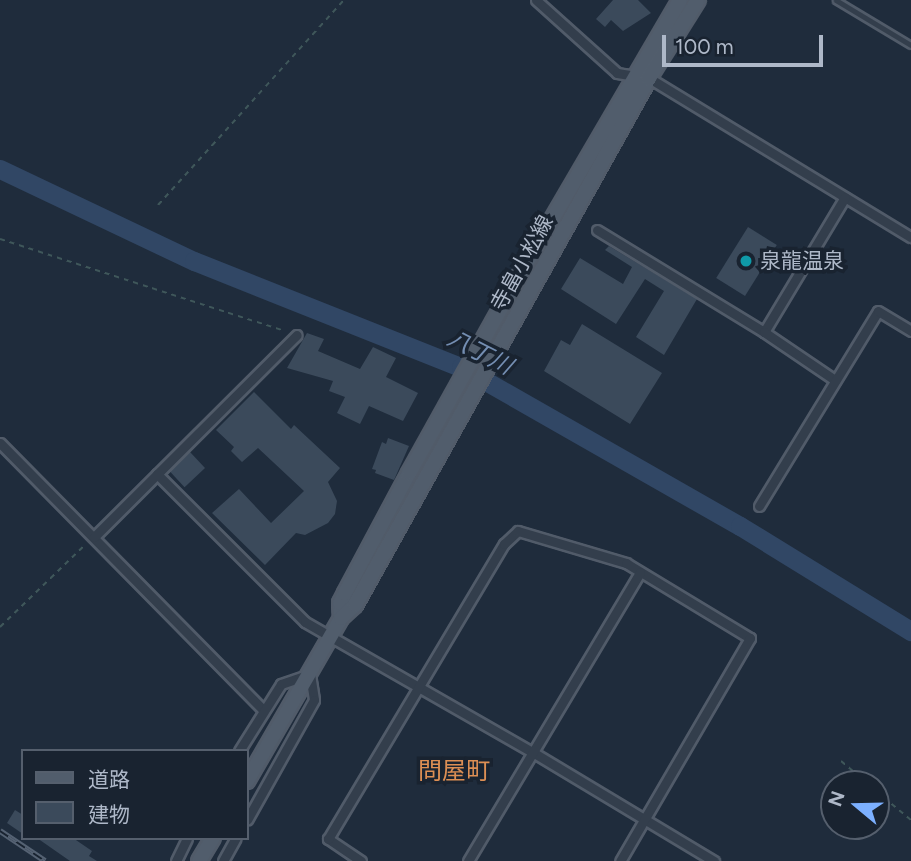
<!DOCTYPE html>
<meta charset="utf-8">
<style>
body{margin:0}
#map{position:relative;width:911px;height:861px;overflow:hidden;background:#1f2c3c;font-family:Figtree,"Noto Sans JP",sans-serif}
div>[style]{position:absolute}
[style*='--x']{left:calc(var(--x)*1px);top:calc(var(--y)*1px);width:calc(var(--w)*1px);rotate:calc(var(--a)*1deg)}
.river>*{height:19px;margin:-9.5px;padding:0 9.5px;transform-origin:9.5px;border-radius:9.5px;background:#314765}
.building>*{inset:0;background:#3b4a5b;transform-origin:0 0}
.path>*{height:2px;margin-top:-1px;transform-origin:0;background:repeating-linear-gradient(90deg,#3f575a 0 5px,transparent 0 10px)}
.roads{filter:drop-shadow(2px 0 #515b69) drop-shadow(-2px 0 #515b69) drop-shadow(0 2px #515b69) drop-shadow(0 -2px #515b69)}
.service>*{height:4.5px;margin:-2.25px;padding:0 2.25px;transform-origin:2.25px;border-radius:2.25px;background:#333e4c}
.minor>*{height:9px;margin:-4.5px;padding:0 4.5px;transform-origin:4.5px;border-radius:4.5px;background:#333e4c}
.primary>*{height:14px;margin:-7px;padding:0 7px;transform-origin:7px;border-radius:7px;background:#515d6c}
.rail>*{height:6px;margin-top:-3px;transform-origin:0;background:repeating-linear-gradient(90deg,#192330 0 10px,#556273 0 20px);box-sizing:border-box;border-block:2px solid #556273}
.dots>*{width:19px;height:19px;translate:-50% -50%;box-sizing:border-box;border:4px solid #192330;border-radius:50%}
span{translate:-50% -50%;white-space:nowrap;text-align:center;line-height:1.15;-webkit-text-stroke:7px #192330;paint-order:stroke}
.poi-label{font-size:21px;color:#aeb8c8}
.left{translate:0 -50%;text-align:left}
.street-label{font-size:21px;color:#aeb8c8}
.water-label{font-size:23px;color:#748eb2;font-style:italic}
.quarter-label{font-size:24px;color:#dd8f54}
.legend{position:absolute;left:21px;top:749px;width:228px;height:91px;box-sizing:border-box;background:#192330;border:2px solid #555f6d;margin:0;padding:9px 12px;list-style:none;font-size:21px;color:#aeb8c8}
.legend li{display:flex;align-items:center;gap:14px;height:35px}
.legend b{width:35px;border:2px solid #555f6d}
.north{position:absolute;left:820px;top:770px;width:70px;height:70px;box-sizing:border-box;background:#192330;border:2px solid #555f6d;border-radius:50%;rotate:289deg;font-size:19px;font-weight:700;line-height:28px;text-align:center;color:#aeb8c8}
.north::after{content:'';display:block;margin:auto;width:24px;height:32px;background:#7cb0ff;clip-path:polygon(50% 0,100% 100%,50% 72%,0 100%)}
.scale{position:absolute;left:662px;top:35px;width:161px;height:32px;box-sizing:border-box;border:4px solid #aeb8c8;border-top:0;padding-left:9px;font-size:21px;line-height:24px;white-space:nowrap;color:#aeb8c8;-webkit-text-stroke:5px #192330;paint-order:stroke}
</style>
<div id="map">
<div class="river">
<i style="--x:0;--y:169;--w:215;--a:25.4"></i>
<i style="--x:194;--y:261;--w:287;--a:21.7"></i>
<i style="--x:461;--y:367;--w:321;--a:29.7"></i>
<i style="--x:740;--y:526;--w:201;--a:31.6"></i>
</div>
<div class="building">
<i style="clip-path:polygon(613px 0,638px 0,651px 13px,623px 31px,611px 20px,605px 27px,596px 19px)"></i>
<i style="left:748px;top:227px;width:34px;height:60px;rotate:32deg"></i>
<i style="clip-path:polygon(609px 246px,697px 299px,664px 355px,636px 337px,664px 291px,645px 279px,616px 324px,561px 289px,580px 258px,623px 284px,632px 267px,605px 250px)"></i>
<i style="clip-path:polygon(582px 324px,662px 373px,630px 424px,544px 371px,561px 340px,570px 345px)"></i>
<i style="clip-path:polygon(307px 333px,324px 339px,318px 351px,360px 369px,373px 347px,396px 358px,386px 377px,418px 393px,403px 421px,369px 406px,360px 424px,337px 413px,345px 397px,329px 391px,333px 381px,287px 368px)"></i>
<i style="clip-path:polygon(254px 392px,291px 429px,294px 425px,340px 468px,328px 482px,337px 501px,335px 514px,328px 523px,305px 535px,296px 533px,265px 565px,212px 513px,239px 489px,271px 523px,304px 491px,258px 448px,242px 462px,231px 451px,234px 447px,216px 430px)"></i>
<i style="clip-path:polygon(388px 438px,409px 446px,394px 480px,375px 473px,376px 470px,372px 469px,382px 442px,386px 444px)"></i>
<i style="left:190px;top:452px;width:22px;height:28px;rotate:47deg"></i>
<i style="clip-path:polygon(15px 810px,23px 815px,23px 834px,7px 823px)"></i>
<i style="clip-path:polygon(37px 838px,73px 838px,92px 851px,89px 856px,97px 861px,70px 861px)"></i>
</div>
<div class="path">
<i style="--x:158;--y:205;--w:277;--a:-47.8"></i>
<i style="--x:0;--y:239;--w:299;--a:17.9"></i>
<i style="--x:0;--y:627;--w:118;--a:-44"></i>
<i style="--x:841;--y:761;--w:35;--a:40"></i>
<i style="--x:876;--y:791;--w:45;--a:39.6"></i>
</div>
<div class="roads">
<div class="service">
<i style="--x:836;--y:0;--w:87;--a:31"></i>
</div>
<div class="minor">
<i style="--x:536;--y:0;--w:109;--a:42"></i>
<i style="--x:617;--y:73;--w:32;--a:9"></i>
<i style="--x:649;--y:78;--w:306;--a:31.3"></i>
<i style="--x:597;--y:230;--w:196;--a:31.4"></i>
<i style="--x:764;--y:332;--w:157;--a:-59"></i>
<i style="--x:764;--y:332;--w:86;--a:34.1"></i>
<i style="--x:0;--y:443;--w:375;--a:45.4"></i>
<i style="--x:157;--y:474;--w:209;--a:45"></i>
<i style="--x:305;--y:622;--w:264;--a:29.8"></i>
<i style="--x:534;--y:753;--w:210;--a:31"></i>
<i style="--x:759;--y:506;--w:228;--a:-58.6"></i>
<i style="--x:878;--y:311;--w:39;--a:31"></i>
<i style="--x:94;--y:537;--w:286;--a:-44.9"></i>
<i style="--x:239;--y:751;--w:79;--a:-57.9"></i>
<i style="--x:281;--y:684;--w:31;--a:-19"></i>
<i style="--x:310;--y:674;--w:26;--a:81"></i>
<i style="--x:314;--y:700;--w:137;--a:119.2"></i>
<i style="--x:176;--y:861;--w:25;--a:-64"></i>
<i style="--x:223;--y:861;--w:26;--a:-61"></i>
<i style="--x:361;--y:861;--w:40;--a:-146"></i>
<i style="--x:328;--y:839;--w:344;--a:-59.2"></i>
<i style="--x:504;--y:544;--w:19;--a:-43"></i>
<i style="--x:518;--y:531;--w:113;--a:16.5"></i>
<i style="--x:626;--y:563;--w:145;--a:31.2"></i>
<i style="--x:750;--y:638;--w:258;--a:120.2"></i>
<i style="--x:468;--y:861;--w:336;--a:-59.2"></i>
</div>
<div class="primary">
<i style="--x:341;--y:618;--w:15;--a:-94"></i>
<i style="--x:340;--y:603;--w:11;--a:-63"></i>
<i style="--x:345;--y:593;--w:136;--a:-61.9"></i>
<i style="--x:409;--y:473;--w:214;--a:-60.9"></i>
<i style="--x:513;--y:286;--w:331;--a:-59.7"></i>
<i style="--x:247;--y:781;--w:188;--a:-60"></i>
<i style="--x:341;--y:618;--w:19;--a:-43"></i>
<i style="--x:355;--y:605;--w:603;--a:-60.84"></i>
<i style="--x:649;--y:78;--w:92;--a:-57.9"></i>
<i style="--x:199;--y:861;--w:27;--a:-59"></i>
</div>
</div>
<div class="rail">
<i style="--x:0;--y:831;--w:54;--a:33.7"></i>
</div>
<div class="dots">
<i style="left:746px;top:261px;background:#0f9aa8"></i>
</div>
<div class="poi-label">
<span class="left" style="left:760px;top:261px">泉龍温泉</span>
</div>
<div class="street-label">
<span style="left:522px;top:263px;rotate:-61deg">寺畠小松線</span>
</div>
<div class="water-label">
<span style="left:480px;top:352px;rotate:27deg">八丁川</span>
</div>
<div class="quarter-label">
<span style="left:454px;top:771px">問屋町</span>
</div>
<ul class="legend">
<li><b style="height:9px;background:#515d6c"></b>道路</li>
<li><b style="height:19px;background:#3b4a5b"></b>建物</li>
</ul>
<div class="north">N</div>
<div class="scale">100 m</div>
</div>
